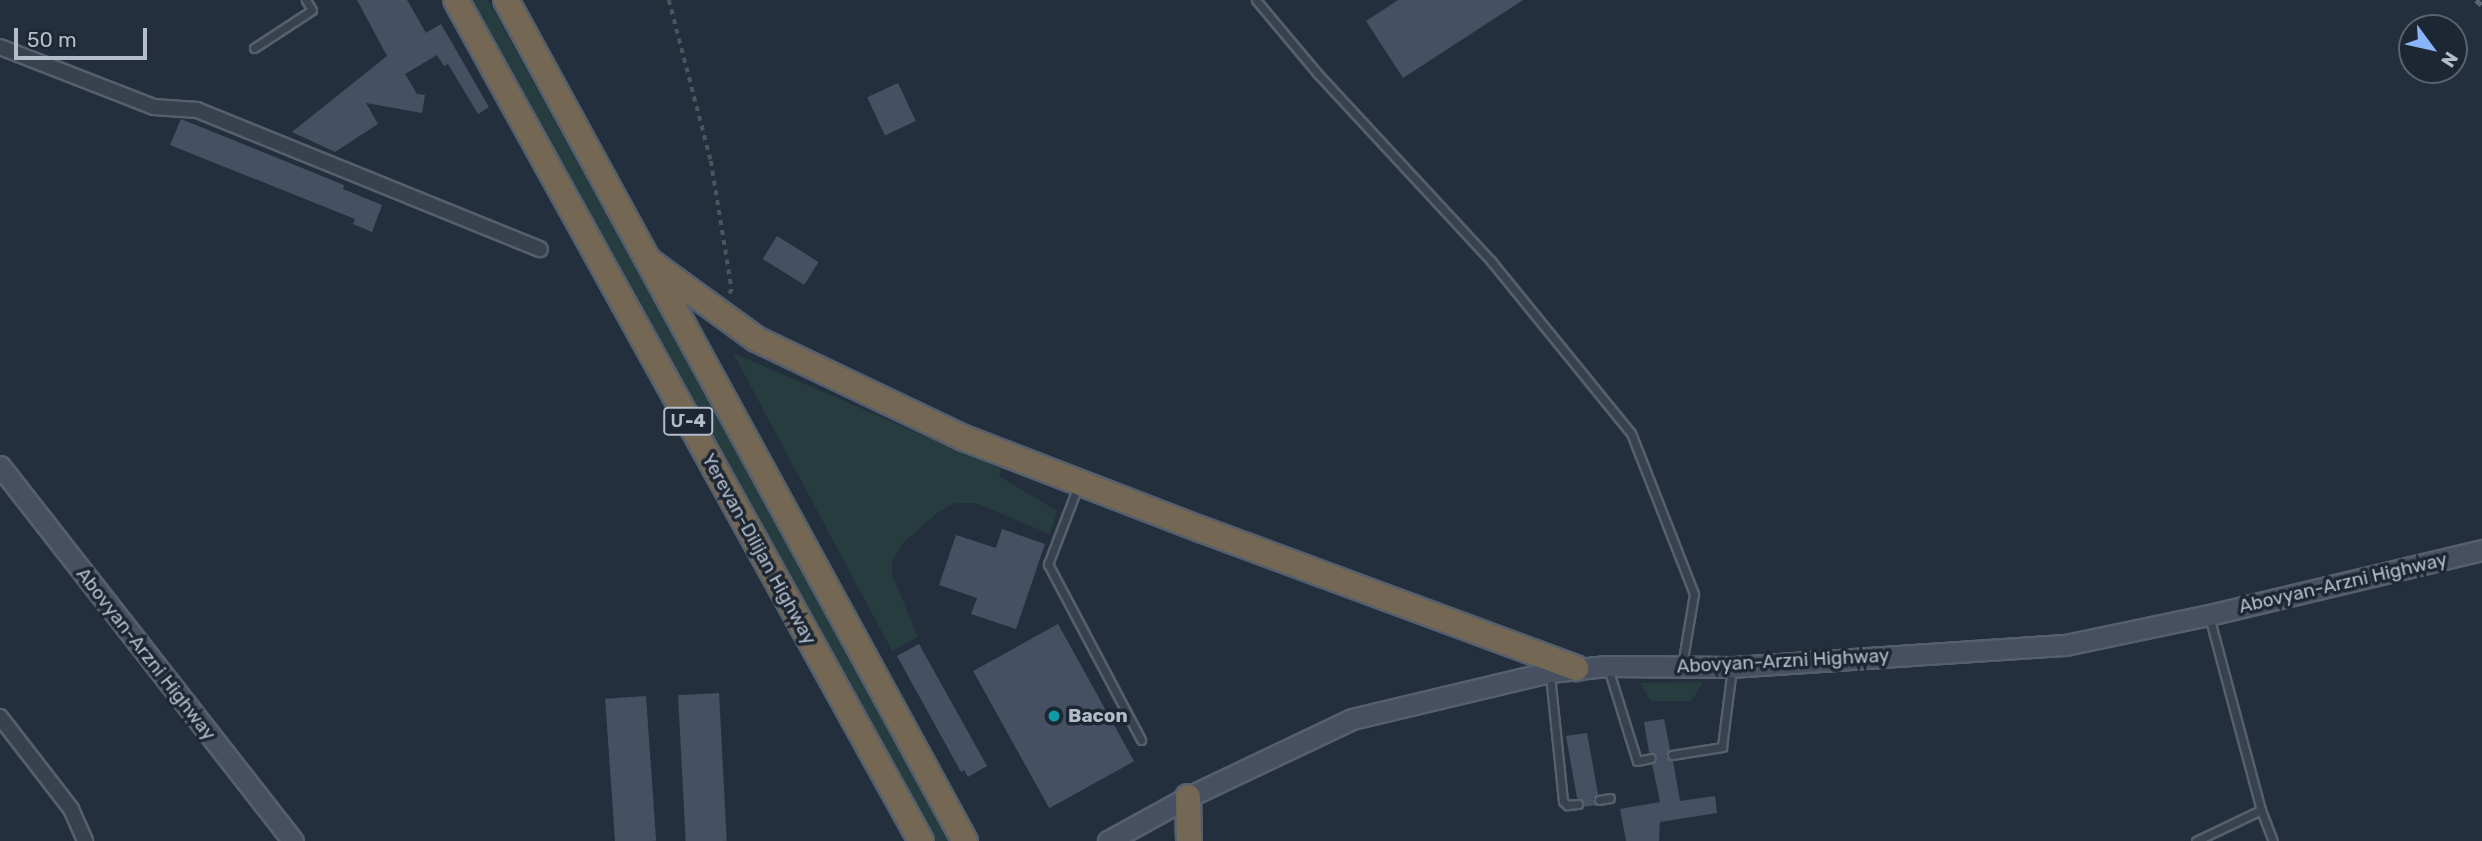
<!DOCTYPE html>
<meta charset="utf-8">
<style>
body{margin:0}
#map{position:relative;width:2482px;height:841px;overflow:hidden;background:#242f3e;font-family:Rubik,"Noto Sans Armenian",sans-serif}
div>[style]{position:absolute}
[style*='--x']{left:calc(var(--x)*1px);top:calc(var(--y)*1px);width:calc(var(--w)*1px);rotate:calc(var(--a)*1deg)}
.green>*{inset:0;background:#263c3f}
.building>*{inset:0;background:#455162;transform-origin:0 0}
.path>*{height:3.5px;margin-top:-1.75px;transform-origin:0;background:repeating-linear-gradient(90deg,#44595c 0 5px,transparent 0 10px)}
.roads{filter:drop-shadow(2px 0 #565f6c) drop-shadow(-2px 0 #565f6c) drop-shadow(0 2px #565f6c) drop-shadow(0 -2px #565f6c)}
.lane>*{height:7px;margin:-3.5px;padding:0 3.5px;transform-origin:3.5px;border-radius:3.5px;background:#38414e}
.street>*{height:14px;margin:-7px;padding:0 7px;transform-origin:7px;border-radius:7px;background:#38414e}
.secondary>*{height:19px;margin:-9.5px;padding:0 9.5px;transform-origin:9.5px;border-radius:9.5px;background:#465061}
.highway>*{height:24px;margin:-12px;padding:0 12px;transform-origin:12px;border-radius:12px;background:#746855}
.rail>*{height:5px;margin-top:-2.5px;transform-origin:0;background:repeating-linear-gradient(90deg,#5a6575 0 7px,transparent 0 14px)}
.dots>*{width:19px;height:19px;translate:-50% -50%;box-sizing:border-box;border:4px solid #1d2633;border-radius:50%}
span{translate:-50% -50%;white-space:nowrap;text-align:center;line-height:1.15;-webkit-text-stroke:7px #1d2633;paint-order:stroke}
.shield-label span{padding:2px 5px;background:#1d2633;border:2px solid;border-radius:5px;-webkit-text-stroke-width:0}
.shield-label{font-size:18px;color:#b4bcc9;font-weight:700}
.street-label{font-size:19px;color:#b4bcc9}
.poi-label{font-size:19px;color:#b4bcc9;font-weight:700}
.left{translate:0 -50%;text-align:left}
.north{position:absolute;left:2398px;top:14px;width:70px;height:70px;box-sizing:border-box;background:#1d2633;border:2px solid #59626f;border-radius:50%;rotate:123deg;font-size:19px;font-weight:700;line-height:28px;text-align:center;color:#b4bcc9}
.north::after{content:'';display:block;margin:auto;width:24px;height:32px;background:#8ab4f8;clip-path:polygon(50% 0,100% 100%,50% 72%,0 100%)}
.scale{position:absolute;left:14px;top:28px;width:133px;height:32px;box-sizing:border-box;border:4px solid #b4bcc9;border-top:0;padding-left:9px;font-size:21px;line-height:24px;white-space:nowrap;color:#b4bcc9;-webkit-text-stroke:5px #1d2633;paint-order:stroke}
</style>
<div id="map">
<div class="green">
<i style="clip-path:polygon(472px 0,488px 0,951px 841px,935px 841px,877px 738px)"></i>
<i style="clip-path:polygon(733px 353px,1001px 469px,999px 476px,1057px 511px,1050px 534px,975px 503px,955px 503px,937px 513px,903px 543px,892px 561px,892px 575px,918px 637px,892px 651px)"></i>
<i style="clip-path:polygon(1703px 682px,1691px 701px,1651px 701px,1639px 683px)"></i>
</div>
<div class="building">
<i style="clip-path:polygon(357px 0,407px 0,426px 33px,441px 24px,489px 107px,478px 114px,448px 64px,444px 66px,437px 55px,405px 74px,417px 94px,425px 95px,422px 113px,366px 103px,378px 124px,335px 152px,292px 132px,387px 56px)"></i>
<i style="clip-path:polygon(1398px 0,1523px 0,1403px 78px,1366px 21px)"></i>
<i style="left:898px;top:83px;width:42px;height:34px;rotate:65deg"></i>
<i style="clip-path:polygon(181px 119px,344px 185px,343px 189px,382px 205px,372px 232px,353px 224px,355px 219px,170px 145px)"></i>
<i style="left:777px;top:236px;width:49px;height:27px;rotate:32deg"></i>
<i style="clip-path:polygon(1002px 529px,1045px 544px,1016px 629px,971px 614px,977px 598px,939px 585px,956px 535px,996px 548px)"></i>
<i style="left:1058px;top:624px;width:157px;height:97px;rotate:61deg"></i>
<i style="clip-path:polygon(919px 644px,987px 766px,968px 777px,964px 770px,961px 772px,897px 656px)"></i>
<i style="left:719px;top:693px;width:148px;height:41px;rotate:87deg"></i>
<i style="left:646px;top:696px;width:145px;height:41px;rotate:86deg"></i>
<i style="clip-path:polygon(1664px 719px,1670px 749px,1666px 757px,1673px 761px,1680px 801px,1715px 796px,1717px 813px,1660px 822px,1659px 841px,1626px 841px,1620px 809px,1660px 802px,1652px 764px,1657px 757px,1649px 752px,1644px 722px)"></i>
<i style="clip-path:polygon(1587px 733px,1598px 794px,1593px 799px,1596px 805px,1583px 807px,1583px 801px,1577px 798px,1566px 736px)"></i>
</div>
<div class="path">
<i style="--x:669;--y:0;--w:166;--a:75.4"></i>
<i style="--x:711;--y:161;--w:132;--a:80.8"></i>
<i style="--x:732;--y:291;--w:4;--a:146"></i>
</div>
<div class="roads">
<div class="lane">
<i style="--x:1256;--y:0;--w:95;--a:50.1"></i>
<i style="--x:1317;--y:73;--w:256;--a:47.2"></i>
<i style="--x:1491;--y:261;--w:222;--a:50.9"></i>
<i style="--x:1631;--y:433;--w:173;--a:68.6"></i>
<i style="--x:1694;--y:594;--w:72;--a:99.6"></i>
<i style="--x:254;--y:48;--w:69;--a:-33.2"></i>
<i style="--x:312;--y:10;--w:12;--a:-121"></i>
<i style="--x:1078;--y:486;--w:84;--a:111"></i>
<i style="--x:1048;--y:564;--w:199;--a:62.1"></i>
<i style="--x:1608;--y:668;--w:97;--a:72.7"></i>
<i style="--x:1637;--y:761;--w:14;--a:-12"></i>
<i style="--x:1550;--y:675;--w:127;--a:84.1"></i>
<i style="--x:1563;--y:801;--w:6;--a:45"></i>
<i style="--x:1567;--y:805;--w:11;--a:-5"></i>
<i style="--x:1672;--y:755;--w:51;--a:-9.1"></i>
<i style="--x:1722;--y:747;--w:80;--a:-82.8"></i>
<i style="--x:1599;--y:800;--w:11;--a:-10"></i>
<i style="--x:2261;--y:810;--w:33;--a:69"></i>
<i style="--x:2196;--y:841;--w:72;--a:-25.5"></i>
<i style="--x:2261;--y:810;--w:201;--a:-105"></i>
</div>
<div class="street">
<i style="--x:0;--y:47;--w:165;--a:21.3"></i>
<i style="--x:154;--y:107;--w:43;--a:4"></i>
<i style="--x:197;--y:110;--w:370;--a:22.1"></i>
<i style="--x:0;--y:717;--w:116;--a:52.3"></i>
<i style="--x:71;--y:809;--w:35;--a:66"></i>
</div>
<div class="secondary">
<i style="--x:0;--y:466;--w:476;--a:52"></i>
<i style="--x:1108;--y:841;--w:91;--a:-28.8"></i>
<i style="--x:1188;--y:797;--w:182;--a:-25.4"></i>
<i style="--x:1352;--y:719;--w:204;--a:-13.4"></i>
<i style="--x:1550;--y:672;--w:57;--a:-6"></i>
<i style="--x:1607;--y:666;--w:125;--a:0.5"></i>
<i style="--x:1732;--y:667;--w:334;--a:-3.8"></i>
<i style="--x:2065;--y:645;--w:147;--a:-11.8"></i>
<i style="--x:2209;--y:615;--w:281;--a:-13.4"></i>
</div>
<div class="highway">
<i style="--x:456;--y:0;--w:961;--a:61.06"></i>
<i style="--x:506;--y:0;--w:958;--a:61.38"></i>
<i style="--x:649;--y:261;--w:132;--a:36.1"></i>
<i style="--x:756;--y:339;--w:230;--a:25.5"></i>
<i style="--x:964;--y:438;--w:253;--a:21.1"></i>
<i style="--x:1200;--y:529;--w:401;--a:20.3"></i>
<i style="--x:1188;--y:797;--w:44;--a:88.7"></i>
</div>
</div>
<div class="rail">
<i style="--x:2476;--y:0;--w:8;--a:40"></i>
</div>
<div class="dots">
<i style="left:1054px;top:716px;background:#0f9aa8"></i>
</div>
<div class="shield-label">
<span style="left:688px;top:421px">Մ-4</span>
</div>
<div class="street-label">
<span style="left:759px;top:549px;rotate:61deg">Yerevan-Dilijan Highway</span>
<span style="left:2343px;top:583px;rotate:-13deg">Abovyan-Arzni Highway</span>
<span style="left:146px;top:654px;rotate:52deg">Abovyan-Arzni Highway</span>
<span style="left:1783px;top:661px;rotate:-3deg">Abovyan-Arzni Highway</span>
</div>
<div class="poi-label">
<span class="left" style="left:1068px;top:716px">Bacon</span>
</div>
<div class="north">N</div>
<div class="scale">50 m</div>
</div>
